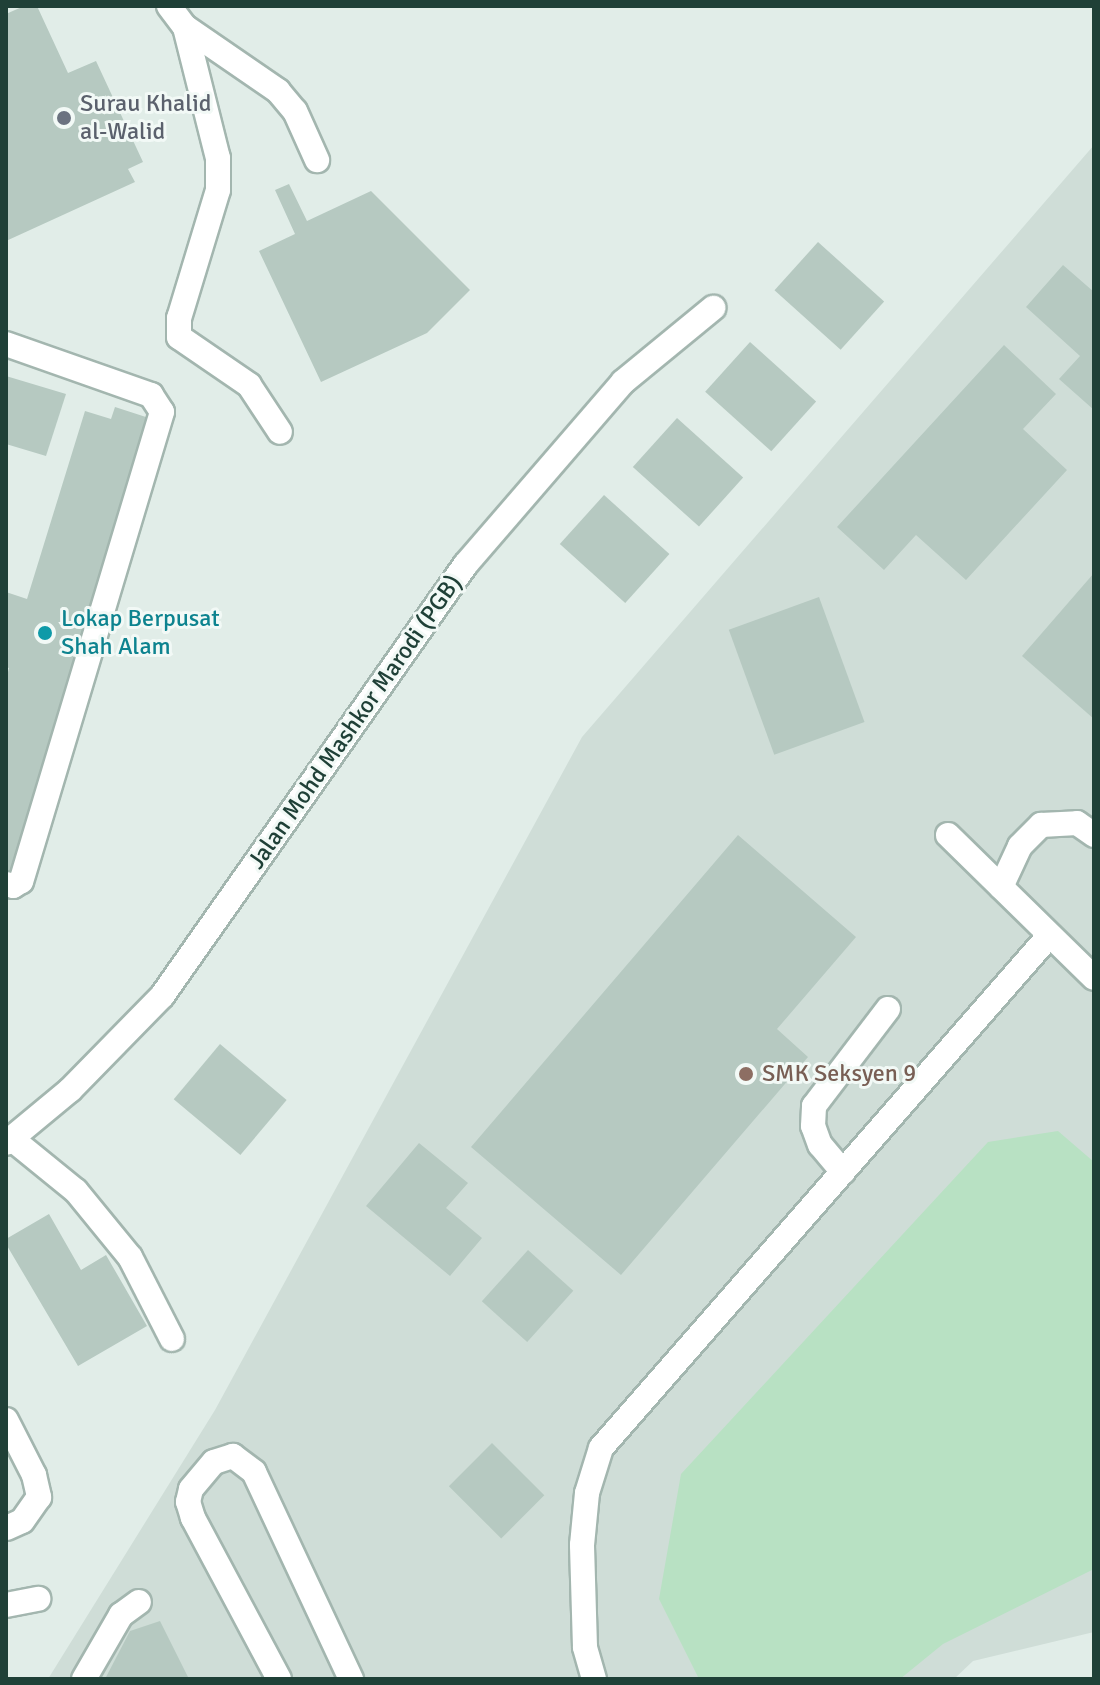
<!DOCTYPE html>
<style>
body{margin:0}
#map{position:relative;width:1100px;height:1685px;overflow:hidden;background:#e1ede8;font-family:Signika,sans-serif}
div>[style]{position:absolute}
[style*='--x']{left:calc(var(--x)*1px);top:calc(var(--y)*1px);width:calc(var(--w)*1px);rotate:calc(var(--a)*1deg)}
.built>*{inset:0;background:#cfddd7}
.green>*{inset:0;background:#b8e1c3}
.building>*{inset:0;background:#b6c9c1;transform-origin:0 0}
.roads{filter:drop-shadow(2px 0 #a3b6af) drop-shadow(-2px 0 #a3b6af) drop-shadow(0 2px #a3b6af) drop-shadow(0 -2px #a3b6af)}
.minor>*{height:24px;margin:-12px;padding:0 12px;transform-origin:12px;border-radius:12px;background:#fff}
.dots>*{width:22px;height:22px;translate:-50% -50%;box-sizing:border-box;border:4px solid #f2f9f6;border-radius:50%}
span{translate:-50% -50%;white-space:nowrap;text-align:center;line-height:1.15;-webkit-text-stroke:6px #f2f9f6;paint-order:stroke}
.worship-label{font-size:24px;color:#5b616d}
.left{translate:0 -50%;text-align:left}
.culture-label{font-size:24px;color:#0d838f}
.street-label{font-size:24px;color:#1f4037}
.education-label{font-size:24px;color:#785e54}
.frame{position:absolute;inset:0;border:8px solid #1f4037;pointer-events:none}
</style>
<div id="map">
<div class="built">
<i style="clip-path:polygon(1094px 145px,1094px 1632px,973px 1661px,954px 1679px,48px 1679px,215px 1410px,582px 737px)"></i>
</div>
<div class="green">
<i style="clip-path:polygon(1058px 1131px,1094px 1162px,1094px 1569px,943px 1644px,900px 1679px,699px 1679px,659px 1599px,681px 1474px,988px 1142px)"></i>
</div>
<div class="building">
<i style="clip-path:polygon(24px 6px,37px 6px,68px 73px,96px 61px,143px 162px,128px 169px,135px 182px,6px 241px,6px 14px)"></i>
<i style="clip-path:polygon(289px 184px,307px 221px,371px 191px,470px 290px,427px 333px,321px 382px,259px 251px,295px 234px,275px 190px)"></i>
<i style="left:818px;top:242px;width:89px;height:65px;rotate:42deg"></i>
<i style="clip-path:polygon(1063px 265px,1094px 292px,1094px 410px,1059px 379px,1080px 356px,1026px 307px)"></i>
<i style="left:750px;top:342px;width:89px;height:67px;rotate:42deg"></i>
<i style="clip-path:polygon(1004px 345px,1056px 394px,1023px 429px,1067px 470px,966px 580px,916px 535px,884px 570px,837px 527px)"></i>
<i style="clip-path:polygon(6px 376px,66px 394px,46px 456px,6px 444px)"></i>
<i style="clip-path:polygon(115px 407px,149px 418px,10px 872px,6px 871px,6px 680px,9px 668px,6px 667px,6px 592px,27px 599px,85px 411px,111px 419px)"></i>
<i style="left:677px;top:418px;width:89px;height:66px;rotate:42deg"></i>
<i style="left:604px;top:495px;width:88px;height:66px;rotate:42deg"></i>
<i style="clip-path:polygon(1094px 573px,1094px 719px,1022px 656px)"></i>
<i style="left:819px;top:597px;width:133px;height:96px;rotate:70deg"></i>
<i style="clip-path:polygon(738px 835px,856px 937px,777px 1029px,808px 1057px,621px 1275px,471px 1147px)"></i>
<i style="left:220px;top:1044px;width:87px;height:72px;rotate:40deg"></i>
<i style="clip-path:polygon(419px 1143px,468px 1183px,446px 1208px,482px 1238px,450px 1276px,366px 1206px)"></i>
<i style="clip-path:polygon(49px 1214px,81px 1270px,106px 1255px,147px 1326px,78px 1366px,6px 1244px,6px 1239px)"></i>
<i style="left:528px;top:1250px;width:61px;height:69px;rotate:42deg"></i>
<i style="left:492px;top:1443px;width:74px;height:61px;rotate:45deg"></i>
<i style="clip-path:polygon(160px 1621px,189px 1679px,105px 1679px,130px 1631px)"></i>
</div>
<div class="roads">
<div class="minor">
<i style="--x:169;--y:6;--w:26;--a:53"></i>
<i style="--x:185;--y:27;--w:113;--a:34.5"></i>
<i style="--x:278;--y:91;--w:26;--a:50"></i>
<i style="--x:295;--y:111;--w:54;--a:65.8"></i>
<i style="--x:185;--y:27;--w:135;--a:75.9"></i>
<i style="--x:218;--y:158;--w:32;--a:90"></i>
<i style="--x:218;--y:190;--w:134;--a:106.9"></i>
<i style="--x:179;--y:318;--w:19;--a:90"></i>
<i style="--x:179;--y:337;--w:85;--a:34.4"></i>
<i style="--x:249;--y:385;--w:56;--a:56.6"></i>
<i style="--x:6;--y:344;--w:154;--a:19.4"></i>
<i style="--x:151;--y:395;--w:20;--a:57"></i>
<i style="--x:162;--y:412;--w:490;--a:106.7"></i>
<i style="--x:21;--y:881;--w:9;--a:148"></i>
<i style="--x:13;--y:886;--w:7;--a:-164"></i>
<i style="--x:948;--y:835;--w:204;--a:44.4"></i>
<i style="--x:1001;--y:887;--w:45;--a:-65.1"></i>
<i style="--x:1020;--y:846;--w:30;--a:-45"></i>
<i style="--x:1041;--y:825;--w:36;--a:-3"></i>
<i style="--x:1077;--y:823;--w:21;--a:35"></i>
<i style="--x:12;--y:1139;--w:82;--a:39.1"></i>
<i style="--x:76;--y:1191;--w:85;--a:50.7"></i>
<i style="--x:130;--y:1257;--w:92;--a:62.9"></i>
<i style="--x:6;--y:1143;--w:83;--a:-39.6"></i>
<i style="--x:70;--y:1090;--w:132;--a:-45.6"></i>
<i style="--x:162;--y:996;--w:528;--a:-54.87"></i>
<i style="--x:466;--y:564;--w:240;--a:-49.2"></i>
<i style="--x:623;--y:382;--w:117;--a:-39.4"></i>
<i style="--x:843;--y:1172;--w:35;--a:-130"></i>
<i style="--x:820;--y:1145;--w:20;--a:-110"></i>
<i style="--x:813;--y:1126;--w:20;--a:-87"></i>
<i style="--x:814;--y:1106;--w:122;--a:-52.7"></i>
<i style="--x:6;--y:1420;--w:62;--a:63"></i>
<i style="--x:34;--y:1475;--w:23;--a:77"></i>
<i style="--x:39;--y:1497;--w:29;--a:125"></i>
<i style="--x:22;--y:1521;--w:17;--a:156"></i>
<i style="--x:6;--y:1605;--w:33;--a:-11"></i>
<i style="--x:84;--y:1679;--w:74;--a:-60"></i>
<i style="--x:121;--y:1615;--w:22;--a:-36"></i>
<i style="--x:279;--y:1679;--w:183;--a:-118.1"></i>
<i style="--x:193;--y:1518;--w:17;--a:-107"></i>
<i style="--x:188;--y:1502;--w:13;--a:-77"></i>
<i style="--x:191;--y:1489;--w:35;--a:-50"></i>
<i style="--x:214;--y:1462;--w:20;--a:-18"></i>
<i style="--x:233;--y:1456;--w:26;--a:37"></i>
<i style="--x:254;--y:1472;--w:229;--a:64.9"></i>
<i style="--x:594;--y:1679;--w:33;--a:-106"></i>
<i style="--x:585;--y:1647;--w:102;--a:-91.7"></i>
<i style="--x:582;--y:1545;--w:52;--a:-84.5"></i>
<i style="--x:587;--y:1493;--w:47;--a:-72.7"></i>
<i style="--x:601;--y:1448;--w:679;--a:-48.82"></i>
</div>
</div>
<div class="dots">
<i style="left:64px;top:118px;background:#6b7280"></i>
<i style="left:45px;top:633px;background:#0f9aa8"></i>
<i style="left:746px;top:1074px;background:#8d6e63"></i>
</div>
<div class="worship-label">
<span class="left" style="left:80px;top:118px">Surau Khalid<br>al-Walid</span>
</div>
<div class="culture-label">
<span class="left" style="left:61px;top:633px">Lokap Berpusat<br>Shah Alam</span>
</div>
<div class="street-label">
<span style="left:355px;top:722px;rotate:-55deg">Jalan Mohd Mashkor Marodi (PGB)</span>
</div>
<div class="education-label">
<span class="left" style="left:762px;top:1074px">SMK Seksyen 9</span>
</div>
<div class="frame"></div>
</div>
